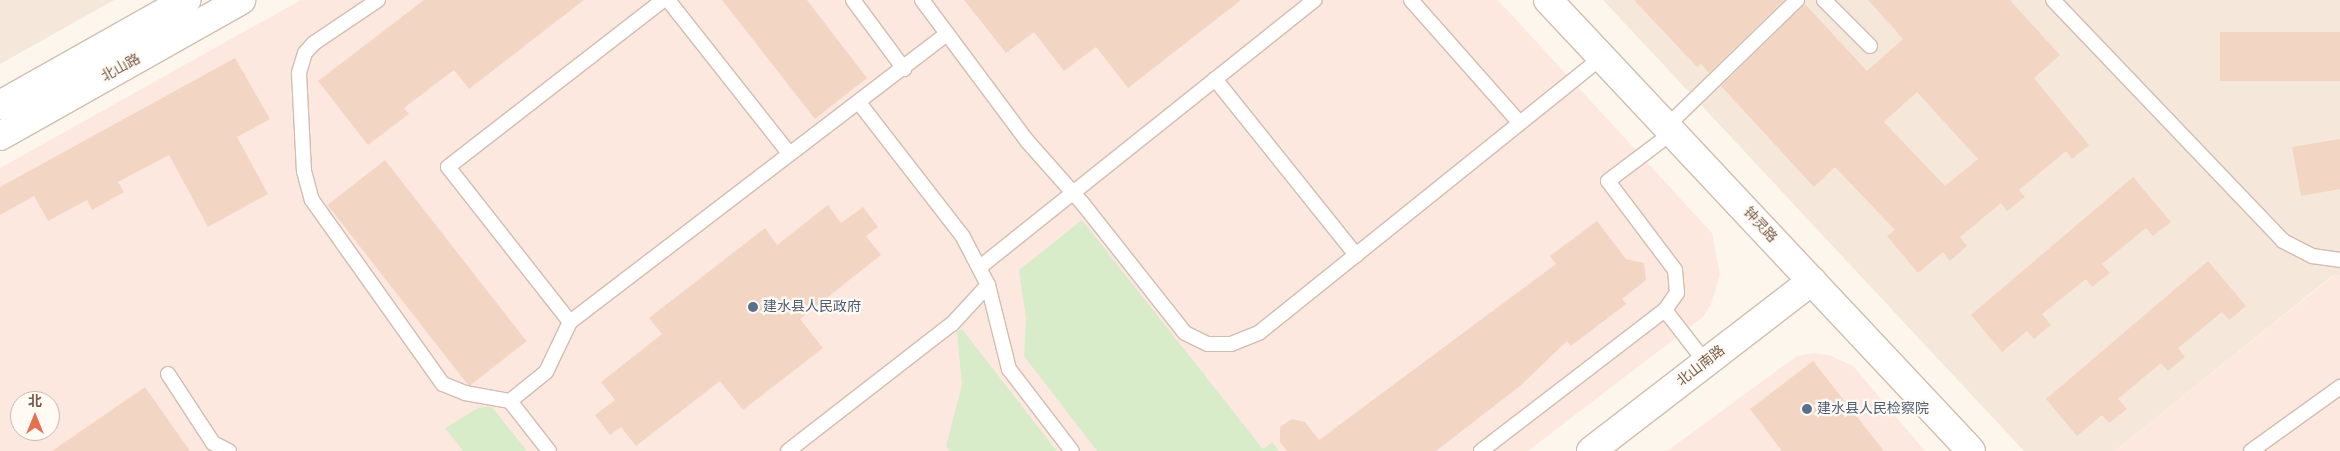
<!DOCTYPE html>
<meta charset="utf-8">
<style>
body{margin:0}
#map{position:relative;width:2340px;height:451px;overflow:hidden;background:#fdf6ec;font-family:Rubik,"Noto Sans SC",sans-serif}
div>[style]{position:absolute}
[style*='--x']{left:calc(var(--x)*1px);top:calc(var(--y)*1px);width:calc(var(--w)*1px);rotate:calc(var(--a)*1deg)}
.residential>*{inset:0;background:#f5e8da}
.commercial>*{inset:0;background:#fde8e0}
.green>*{inset:0;background:#d8ecc9}
.building>*{inset:0;background:#f3d5c3;transform-origin:0 0}
.roads{filter:drop-shadow(1px 0 #d1beb0) drop-shadow(-1px 0 #d1beb0) drop-shadow(0 1px #d1beb0) drop-shadow(0 -1px #d1beb0)}
.service>*{height:14px;margin:-7px;padding:0 7px;transform-origin:7px;border-radius:7px;background:#fff}
.minor>*{height:28px;margin:-14px;padding:0 14px;transform-origin:14px;border-radius:14px;background:#fff}
.tertiary>*{height:28px;margin:-14px;padding:0 14px;transform-origin:14px;border-radius:14px;background:#fff}
.dots>*{width:14px;height:14px;translate:-50% -50%;box-sizing:border-box;border:2px solid #fffaf3;border-radius:50%}
span{translate:-50% -50%;white-space:nowrap;text-align:center;line-height:1.15;-webkit-text-stroke:4.5px #fffaf3;paint-order:stroke}
.street-label{font-size:14px;color:#7a5c4d}
.service-label{font-size:14px;color:#4e5e75}
.left{translate:0 -50%;text-align:left}
.north{position:absolute;left:10px;top:391px;width:50px;height:50px;box-sizing:border-box;background:#fffaf3;border:1px solid #cabbb1;border-radius:50%;rotate:0deg;font-size:14px;font-weight:700;line-height:20px;text-align:center;color:#7a5c4d}
.north::after{content:'';display:block;margin:auto;width:18px;height:22px;background:#e76f51;clip-path:polygon(50% 0,100% 100%,50% 72%,0 100%)}
</style>
<div id="map">
<div class="residential">
<i style="clip-path:polygon(0 0,114px 0,0 64px)"></i>
<i style="clip-path:polygon(1603px 0,2340px 0,2340px 275px,2332px 276px,2115px 451px,2024px 451px)"></i>
</div>
<div class="commercial">
<i style="clip-path:polygon(evenodd,301px 0,1498px 0,1712px 233px,1720px 275px,1711px 304px,1703px 317px,1528px 451px,0 451px,0 168px,301px 0,20px 401px,50px 401px,50px 431px,20px 431px,20px 401px)"></i>
<i style="clip-path:polygon(2340px 275px,2340px 451px,2115px 451px,2333px 276px)"></i>
<i style="clip-path:polygon(1813px 353px,1829px 355px,1853px 366px,1925px 451px,1667px 451px,1797px 356px)"></i>
</div>
<div class="green">
<i style="clip-path:polygon(1082px 220px,1263px 449px,1272px 442px,1279px 451px,1097px 451px,1024px 356px,1026px 319px,1019px 270px)"></i>
<i style="clip-path:polygon(962px 329px,1057px 451px,950px 451px,946px 446px,962px 385px,957px 332px)"></i>
<i style="clip-path:polygon(480px 407px,492px 407px,527px 451px,463px 451px,445px 428px)"></i>
</div>
<div class="building">
<i style="clip-path:polygon(424px 0,584px 0,469px 89px,454px 70px,404px 108px,409px 114px,368px 145px,318px 81px)"></i>
<i style="clip-path:polygon(722px 0,807px 0,867px 78px,815px 119px)"></i>
<i style="clip-path:polygon(964px 0,1241px 0,1128px 88px,1096px 47px,1064px 71px,1034px 32px,1006px 53px)"></i>
<i style="clip-path:polygon(1634px 0,1784px 0,1709px 73px,1701px 64px,1697px 67px)"></i>
<i style="clip-path:polygon(evenodd,1868px 0,2010px 0,2060px 55px,2034px 78px,2089px 145px,2072px 159px,2066px 151px,2019px 190px,2025px 197px,2007px 211px,2001px 203px,1960px 237px,1967px 246px,1950px 261px,1943px 252px,1918px 273px,1887px 236px,1895px 230px,1835px 167px,1814px 187px,1721px 86px,1805px 4px,1867px 71px,1903px 39px,1868px 0,1917px 92px,1978px 159px,1945px 186px,1884px 122px,1917px 92px)"></i>
<i style="left:2340px;top:32px;width:49px;height:120px;rotate:90deg"></i>
<i style="clip-path:polygon(235px 58px,270px 119px,237px 137px,268px 194px,208px 227px,169px 155px,118px 182px,124px 192px,92px 210px,87px 200px,48px 221px,34px 196px,0 215px,0 187px)"></i>
<i style="clip-path:polygon(2340px 139px,2340px 189px,2301px 196px,2292px 147px)"></i>
<i style="left:385px;top:160px;width:230px;height:73px;rotate:52deg"></i>
<i style="clip-path:polygon(2133px 177px,2171px 222px,2153px 236px,2146px 228px,2102px 264px,2110px 273px,2092px 287px,2086px 279px,2042px 314px,2051px 325px,2034px 339px,2027px 331px,2002px 352px,1971px 315px)"></i>
<i style="clip-path:polygon(828px 205px,841px 223px,863px 207px,878px 227px,866px 236px,881px 255px,800px 319px,823px 348px,743px 410px,720px 381px,636px 446px,621px 427px,610px 435px,595px 415px,615px 400px,601px 382px,662px 334px,649px 318px,765px 228px,777px 245px)"></i>
<i style="clip-path:polygon(1597px 221px,1626px 259px,1644px 263px,1646px 280px,1622px 299px,1626px 304px,1571px 346px,1567px 341px,1520px 386px,1436px 451px,1287px 451px,1280px 442px,1280px 427px,1292px 419px,1305px 422px,1319px 440px,1556px 264px,1550px 256px)"></i>
<i style="clip-path:polygon(2208px 261px,2246px 306px,2229px 320px,2222px 312px,2178px 348px,2185px 357px,2168px 371px,2161px 363px,2118px 399px,2127px 409px,2109px 423px,2102px 415px,2077px 436px,2046px 399px)"></i>
<i style="clip-path:polygon(1813px 361px,1884px 451px,1782px 451px,1750px 409px)"></i>
<i style="clip-path:polygon(145px 387px,190px 451px,52px 451px)"></i>
</div>
<div class="roads">
<div class="service">
<i style="--x:378;--y:0;--w:77;--a:146.1"></i>
<i style="--x:314;--y:43;--w:13;--a:132"></i>
<i style="--x:305;--y:53;--w:21;--a:107"></i>
<i style="--x:299;--y:73;--w:98;--a:87.1"></i>
<i style="--x:304;--y:171;--w:30;--a:75"></i>
<i style="--x:312;--y:200;--w:226;--a:54.6"></i>
<i style="--x:443;--y:384;--w:24;--a:22"></i>
<i style="--x:465;--y:393;--w:46;--a:10.1"></i>
<i style="--x:668;--y:0;--w:194;--a:51.7"></i>
<i style="--x:853;--y:0;--w:86;--a:53.5"></i>
<i style="--x:922;--y:0;--w:177;--a:53.3"></i>
<i style="--x:1028;--y:142;--w:83;--a:48.4"></i>
<i style="--x:1083;--y:204;--w:164;--a:51.7"></i>
<i style="--x:1185;--y:333;--w:25;--a:26"></i>
<i style="--x:1208;--y:344;--w:23;--a:0"></i>
<i style="--x:1231;--y:344;--w:31;--a:-22"></i>
<i style="--x:1260;--y:332;--w:439;--a:-38.8"></i>
<i style="--x:1411;--y:0;--w:164;--a:48.5"></i>
<i style="--x:1824;--y:0;--w:65;--a:45"></i>
<i style="--x:2053;--y:0;--w:333;--a:46.3"></i>
<i style="--x:2283;--y:241;--w:33;--a:27"></i>
<i style="--x:2312;--y:256;--w:28;--a:8"></i>
<i style="--x:1215;--y:79;--w:226;--a:51.3"></i>
<i style="--x:860;--y:104;--w:168;--a:52.2"></i>
<i style="--x:963;--y:237;--w:54;--a:62.5"></i>
<i style="--x:988;--y:285;--w:87;--a:76"></i>
<i style="--x:1009;--y:369;--w:103;--a:52.5"></i>
<i style="--x:1667;--y:126;--w:181;--a:-44.1"></i>
<i style="--x:980;--y:267;--w:428;--a:-38.6"></i>
<i style="--x:1665;--y:310;--w:21;--a:-55"></i>
<i style="--x:1677;--y:293;--w:23;--a:-95"></i>
<i style="--x:1675;--y:270;--w:111;--a:-127"></i>
<i style="--x:1608;--y:181;--w:81;--a:-37"></i>
<i style="--x:570;--y:322;--w:197;--a:-128.2"></i>
<i style="--x:448;--y:167;--w:272;--a:-37.8"></i>
<i style="--x:168;--y:374;--w:82;--a:56.9"></i>
<i style="--x:213;--y:443;--w:18;--a:27"></i>
<i style="--x:549;--y:451;--w:63;--a:-128"></i>
<i style="--x:510;--y:401;--w:46;--a:-38.9"></i>
<i style="--x:546;--y:372;--w:55;--a:-64.4"></i>
<i style="--x:570;--y:322;--w:474;--a:-37.4"></i>
<i style="--x:788;--y:451;--w:207;--a:-37.8"></i>
<i style="--x:952;--y:324;--w:53;--a:-47.3"></i>
<i style="--x:1481;--y:451;--w:232;--a:-37.5"></i>
<i style="--x:1665;--y:310;--w:67;--a:52.3"></i>
<i style="--x:2251;--y:451;--w:110;--a:-35.7"></i>
</div>
<div class="minor">
<i style="--x:1591;--y:451;--w:279;--a:-37.6"></i>
</div>
<div class="tertiary">
<i style="--x:1548;--y:0;--w:618;--a:46.83"></i>
<i style="--x:0;--y:105;--w:214;--a:-29.4"></i>
<i style="--x:0;--y:136;--w:277;--a:-29.4"></i>
</div>
</div>
<div class="dots">
<i style="left:753px;top:307px;background:#5c6f8a"></i>
<i style="left:1807px;top:409px;background:#5c6f8a"></i>
</div>
<div class="street-label">
<span style="left:121px;top:68px;rotate:-29deg">北山路</span>
<span style="left:1760px;top:225px;rotate:47deg">钟灵路</span>
<span style="left:1701px;top:366px;rotate:-38deg">北山南路</span>
</div>
<div class="service-label">
<span class="left" style="left:763px;top:307px">建水县人民政府</span>
<span class="left" style="left:1817px;top:409px">建水县人民检察院</span>
</div>
<div class="north">北</div>
</div>
